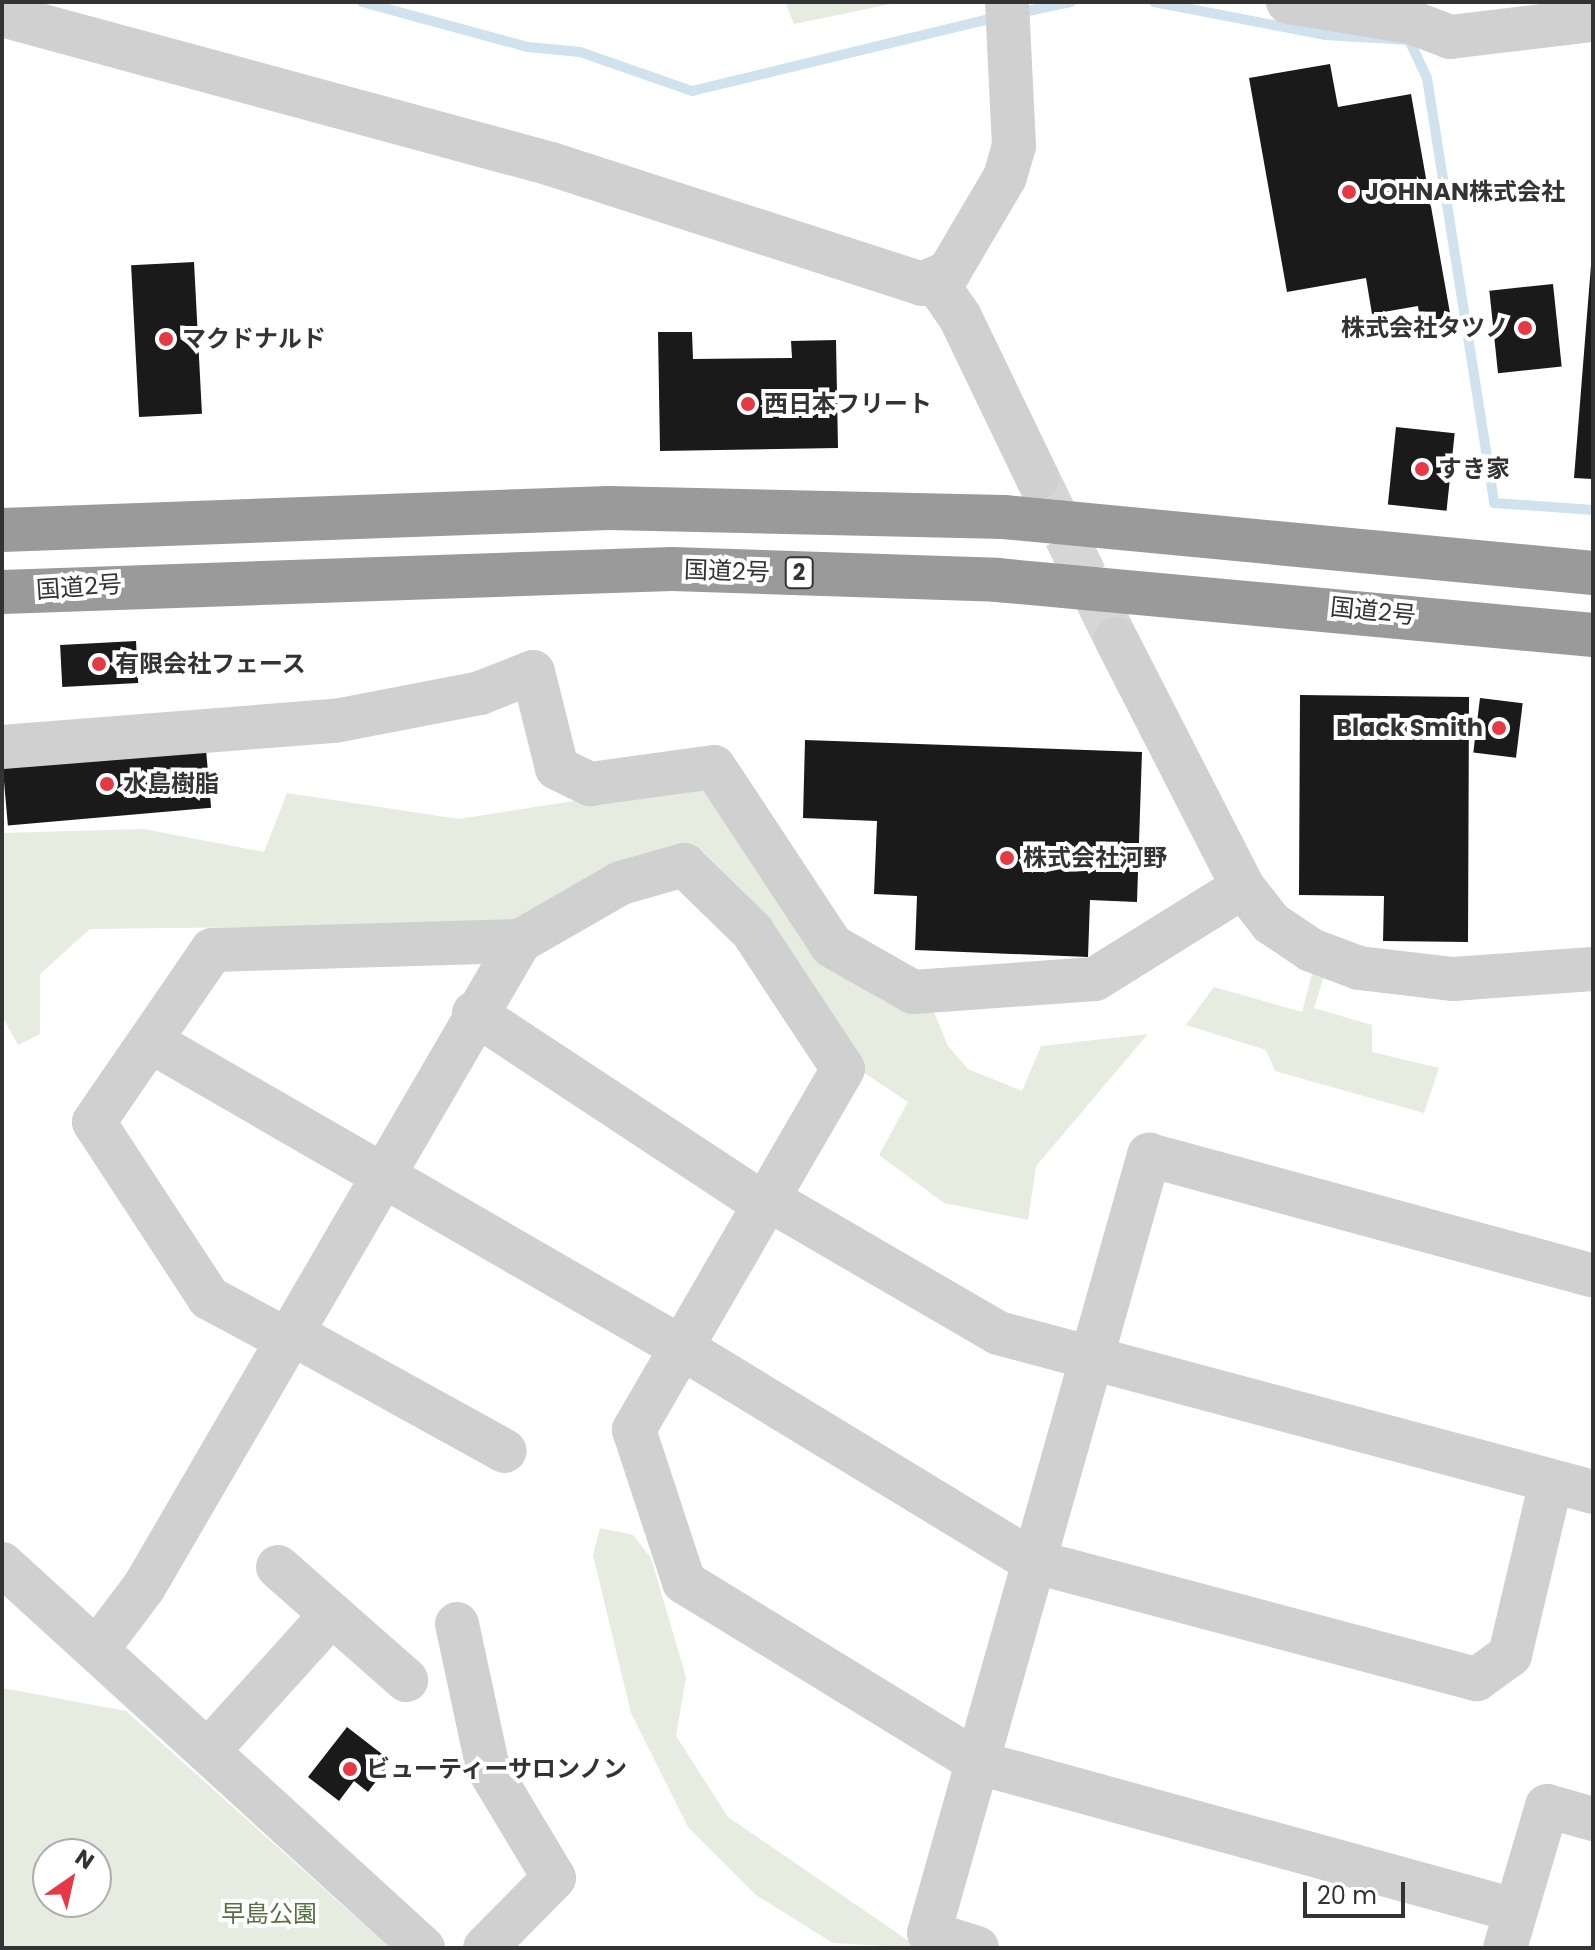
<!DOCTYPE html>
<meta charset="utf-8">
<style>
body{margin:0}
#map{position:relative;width:1595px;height:1950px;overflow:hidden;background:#fff;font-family:Poppins,"Noto Sans JP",sans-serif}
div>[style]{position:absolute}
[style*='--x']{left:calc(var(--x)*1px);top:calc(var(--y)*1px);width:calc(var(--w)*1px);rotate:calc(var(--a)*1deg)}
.green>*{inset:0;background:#e6ecdf}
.stream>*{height:10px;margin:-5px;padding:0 5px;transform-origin:5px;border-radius:5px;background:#cfe2ee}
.building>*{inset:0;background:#1a1a1a;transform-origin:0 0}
.minor-tunnel>*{height:44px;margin-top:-22px;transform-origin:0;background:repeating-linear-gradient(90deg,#d6d6d6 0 44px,transparent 0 66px)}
.minor>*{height:44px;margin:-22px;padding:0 22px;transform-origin:22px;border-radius:22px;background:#d0d0d0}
.highway>*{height:44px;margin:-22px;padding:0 22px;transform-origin:22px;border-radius:22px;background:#9a9a9a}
.dots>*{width:22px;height:22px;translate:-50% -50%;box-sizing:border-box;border:4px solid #fff;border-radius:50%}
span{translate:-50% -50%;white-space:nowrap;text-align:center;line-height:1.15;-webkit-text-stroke:8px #fff;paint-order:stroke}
.shield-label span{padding:2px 6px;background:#fff;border:2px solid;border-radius:6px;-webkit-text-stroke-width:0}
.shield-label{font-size:22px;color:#333;font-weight:700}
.poi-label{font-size:24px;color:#333;font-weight:700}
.left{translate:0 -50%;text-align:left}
.right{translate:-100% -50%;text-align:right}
.street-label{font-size:24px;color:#333}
.park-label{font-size:24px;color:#56703f}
.frame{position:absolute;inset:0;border:4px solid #333;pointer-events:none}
.north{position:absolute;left:32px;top:1838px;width:80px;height:80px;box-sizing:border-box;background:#fff;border:2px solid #adadad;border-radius:50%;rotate:34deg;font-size:22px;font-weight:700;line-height:32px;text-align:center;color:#333}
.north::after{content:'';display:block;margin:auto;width:28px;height:36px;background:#e63946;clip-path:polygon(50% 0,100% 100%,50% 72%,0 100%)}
.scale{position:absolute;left:1303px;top:1882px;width:102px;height:36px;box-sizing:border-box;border:4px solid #333;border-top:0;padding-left:10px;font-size:24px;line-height:28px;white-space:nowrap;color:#333;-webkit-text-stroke:6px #fff;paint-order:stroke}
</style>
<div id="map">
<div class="green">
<i style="clip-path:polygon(785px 2px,901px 2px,794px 24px)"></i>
<i style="clip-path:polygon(709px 780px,822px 955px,931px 1005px,948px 1046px,968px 1069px,1022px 1091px,1041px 1046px,1148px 1034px,1036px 1166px,1028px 1220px,944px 1203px,879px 1155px,908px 1102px,857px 1068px,690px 854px,513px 924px,90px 929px,40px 974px,40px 1034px,18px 1045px,2px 1016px,2px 833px,144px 829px,264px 852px,287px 793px,459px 819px)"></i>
<i style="clip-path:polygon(1315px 963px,1327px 966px,1314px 1008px,1372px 1025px,1372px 1052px,1439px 1068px,1424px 1113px,1275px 1071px,1266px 1050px,1186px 1025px,1214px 987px,1302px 1012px)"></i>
<i style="clip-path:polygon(600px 1528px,633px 1535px,651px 1558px,686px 1677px,676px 1736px,728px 1817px,919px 1948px,833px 1943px,756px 1895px,688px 1827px,631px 1713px,593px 1555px)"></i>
<i style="clip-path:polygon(evenodd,2px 1688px,126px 1711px,390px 1948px,2px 1948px,2px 1688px,96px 1854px,96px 1902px,48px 1902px,48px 1854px,96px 1854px)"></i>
</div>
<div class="stream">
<i style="--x:362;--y:2;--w:172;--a:15.2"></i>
<i style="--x:528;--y:47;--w:52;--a:5.5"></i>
<i style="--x:580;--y:52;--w:119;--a:19.2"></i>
<i style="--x:692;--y:91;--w:316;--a:-13.6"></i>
<i style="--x:1154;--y:2;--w:174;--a:10.9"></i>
<i style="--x:1325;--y:35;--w:84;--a:3.4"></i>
<i style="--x:1409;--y:40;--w:42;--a:64.7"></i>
<i style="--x:1427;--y:78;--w:430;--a:81"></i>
<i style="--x:1494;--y:503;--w:99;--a:4"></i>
<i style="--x:1018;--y:13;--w:54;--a:-11.7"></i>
</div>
<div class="building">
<i style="clip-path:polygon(1330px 64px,1338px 107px,1411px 94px,1453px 330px,1420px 320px,1418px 306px,1372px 314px,1366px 278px,1287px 292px,1249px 78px)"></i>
<i style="left:194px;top:262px;width:152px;height:63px;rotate:87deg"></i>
<i style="clip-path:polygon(1591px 265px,1593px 265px,1593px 479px,1574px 478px)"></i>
<i style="left:1553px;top:284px;width:83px;height:64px;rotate:84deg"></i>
<i style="clip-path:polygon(658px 332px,692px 332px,693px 359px,792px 358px,791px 341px,836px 340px,838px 448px,660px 451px)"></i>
<i style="left:1396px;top:427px;width:59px;height:78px;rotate:6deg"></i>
<i style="left:136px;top:641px;width:42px;height:76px;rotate:87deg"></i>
<i style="clip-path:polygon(1300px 695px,1469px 697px,1468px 942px,1383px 941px,1384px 896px,1299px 895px)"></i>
<i style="left:1480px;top:698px;width:43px;height:55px;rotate:7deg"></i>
<i style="left:205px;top:738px;width:70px;height:204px;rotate:85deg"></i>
<i style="clip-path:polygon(805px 740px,1142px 752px,1137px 902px,1090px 900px,1088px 957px,915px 950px,917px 896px,874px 894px,877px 821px,803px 818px)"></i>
<i style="clip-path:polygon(347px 1727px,391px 1761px,368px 1792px,354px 1781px,339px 1801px,308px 1777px)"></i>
</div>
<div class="minor-tunnel">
<i style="--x:1037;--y:477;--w:180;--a:64"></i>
</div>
<div class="minor">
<i style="--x:1288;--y:2;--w:125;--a:9.2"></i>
<i style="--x:1411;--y:22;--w:42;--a:21"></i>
<i style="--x:1450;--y:37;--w:144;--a:-6.8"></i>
<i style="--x:2;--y:15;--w:569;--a:15.18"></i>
<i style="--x:551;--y:164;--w:390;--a:17.9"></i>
<i style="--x:922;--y:284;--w:30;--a:-24"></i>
<i style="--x:949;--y:272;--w:110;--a:-59.5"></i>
<i style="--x:1005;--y:177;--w:32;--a:-74"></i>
<i style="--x:1014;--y:146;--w:144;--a:-92.8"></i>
<i style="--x:935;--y:281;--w:44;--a:55.2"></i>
<i style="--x:960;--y:317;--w:178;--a:64.3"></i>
<i style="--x:1116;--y:639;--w:279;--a:62.9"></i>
<i style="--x:1243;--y:887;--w:46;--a:52.1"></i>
<i style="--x:1271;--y:923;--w:48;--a:34"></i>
<i style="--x:1311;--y:950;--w:51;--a:20.6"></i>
<i style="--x:1359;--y:968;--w:95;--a:6.7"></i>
<i style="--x:1453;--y:979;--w:140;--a:-4.1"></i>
<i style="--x:2;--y:747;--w:334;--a:-4.5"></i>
<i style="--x:335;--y:721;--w:148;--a:-10.9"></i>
<i style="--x:480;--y:693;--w:57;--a:-21.6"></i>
<i style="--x:533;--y:672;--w:99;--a:76"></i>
<i style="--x:557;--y:768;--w:37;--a:26"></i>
<i style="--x:590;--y:784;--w:125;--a:-7.8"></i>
<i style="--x:714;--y:767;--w:214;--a:56.6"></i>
<i style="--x:832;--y:946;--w:93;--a:29.6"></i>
<i style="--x:913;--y:992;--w:182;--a:-4.1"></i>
<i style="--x:1095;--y:979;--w:174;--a:-31.9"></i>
<i style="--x:474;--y:1013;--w:349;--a:33.4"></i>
<i style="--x:150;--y:1041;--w:614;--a:29.99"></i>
<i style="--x:682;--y:1348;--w:410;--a:31.3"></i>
<i style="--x:1032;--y:1561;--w:460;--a:14.9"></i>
<i style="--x:1477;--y:1679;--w:41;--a:-36"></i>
<i style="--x:1510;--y:1655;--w:178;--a:-76.7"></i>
<i style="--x:768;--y:1199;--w:266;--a:30.2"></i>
<i style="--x:998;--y:1333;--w:616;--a:14.96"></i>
<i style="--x:291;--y:1333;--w:244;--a:28.9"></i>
<i style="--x:287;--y:1340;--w:89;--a:-151.7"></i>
<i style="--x:209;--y:1298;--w:210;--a:-123.2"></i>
<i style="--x:94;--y:1122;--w:209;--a:-55.5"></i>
<i style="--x:212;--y:950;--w:308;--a:-1.7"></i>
<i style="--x:520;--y:941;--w:116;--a:-29.9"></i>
<i style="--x:621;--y:883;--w:66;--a:-15.9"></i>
<i style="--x:684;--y:865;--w:95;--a:44.1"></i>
<i style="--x:752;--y:931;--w:165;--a:56.6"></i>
<i style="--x:843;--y:1069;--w:417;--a:120.1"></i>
<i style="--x:634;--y:1430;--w:160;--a:71.8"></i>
<i style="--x:684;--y:1582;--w:346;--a:31.5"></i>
<i style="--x:979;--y:1763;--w:555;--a:15.36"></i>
<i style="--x:2;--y:1564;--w:570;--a:42.37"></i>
<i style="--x:278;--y:1567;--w:171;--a:41.4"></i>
<i style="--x:457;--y:1624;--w:147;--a:77.9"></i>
<i style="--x:488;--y:1768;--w:128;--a:59"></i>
<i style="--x:554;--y:1878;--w:98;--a:134.6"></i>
<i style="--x:98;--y:1648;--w:76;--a:-53"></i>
<i style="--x:144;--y:1587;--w:747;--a:-59.8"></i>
<i style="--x:209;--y:1750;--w:183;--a:-47.9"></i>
<i style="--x:977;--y:1948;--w:50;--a:-162.6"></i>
<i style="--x:929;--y:1933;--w:809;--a:-74.21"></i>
<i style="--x:1149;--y:1155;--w:460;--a:15.2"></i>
<i style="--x:1505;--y:1948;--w:148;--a:-73.5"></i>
<i style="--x:1547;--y:1806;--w:48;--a:15.8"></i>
</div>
<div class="highway">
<i style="--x:2;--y:530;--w:607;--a:-2.08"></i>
<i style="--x:609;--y:508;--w:395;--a:1.3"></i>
<i style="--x:1004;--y:517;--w:592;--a:5.43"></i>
<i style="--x:2;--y:592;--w:670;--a:-1.97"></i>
<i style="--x:672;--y:569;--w:325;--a:1.9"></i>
<i style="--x:997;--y:580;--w:599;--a:5.27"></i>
</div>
<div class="dots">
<i style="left:1349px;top:192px;background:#e63946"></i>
<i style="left:1525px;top:328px;background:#e63946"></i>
<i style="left:166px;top:339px;background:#e63946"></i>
<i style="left:748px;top:404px;background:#e63946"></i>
<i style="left:1422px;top:469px;background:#e63946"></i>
<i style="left:99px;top:664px;background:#e63946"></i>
<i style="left:1499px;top:728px;background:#e63946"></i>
<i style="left:107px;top:784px;background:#e63946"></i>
<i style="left:1007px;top:858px;background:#e63946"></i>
<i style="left:350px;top:1769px;background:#e63946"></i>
</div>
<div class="shield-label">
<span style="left:799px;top:573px">2</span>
</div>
<div class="poi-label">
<span class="left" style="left:1365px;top:192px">JOHNAN株式会社</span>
<span class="right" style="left:1509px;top:328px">株式会社タツノ</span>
<span class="left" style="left:182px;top:339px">マクドナルド</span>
<span class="left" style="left:764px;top:404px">西日本フリート</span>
<span class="left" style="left:1438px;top:469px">すき家</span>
<span class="left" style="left:115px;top:664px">有限会社フェース</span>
<span class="right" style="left:1483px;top:728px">Black Smith</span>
<span class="left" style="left:123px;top:784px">水島樹脂</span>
<span class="left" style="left:1023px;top:858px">株式会社河野</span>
<span class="left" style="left:366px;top:1769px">ビューティーサロンノン</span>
</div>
<div class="street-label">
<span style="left:727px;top:571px;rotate:2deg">国道2号</span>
<span style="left:79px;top:587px;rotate:-4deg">国道2号</span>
<span style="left:1373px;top:611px;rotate:6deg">国道2号</span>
</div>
<div class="park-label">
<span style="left:269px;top:1914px">早島公園</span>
</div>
<div class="frame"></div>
<div class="north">N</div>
<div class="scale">20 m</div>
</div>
